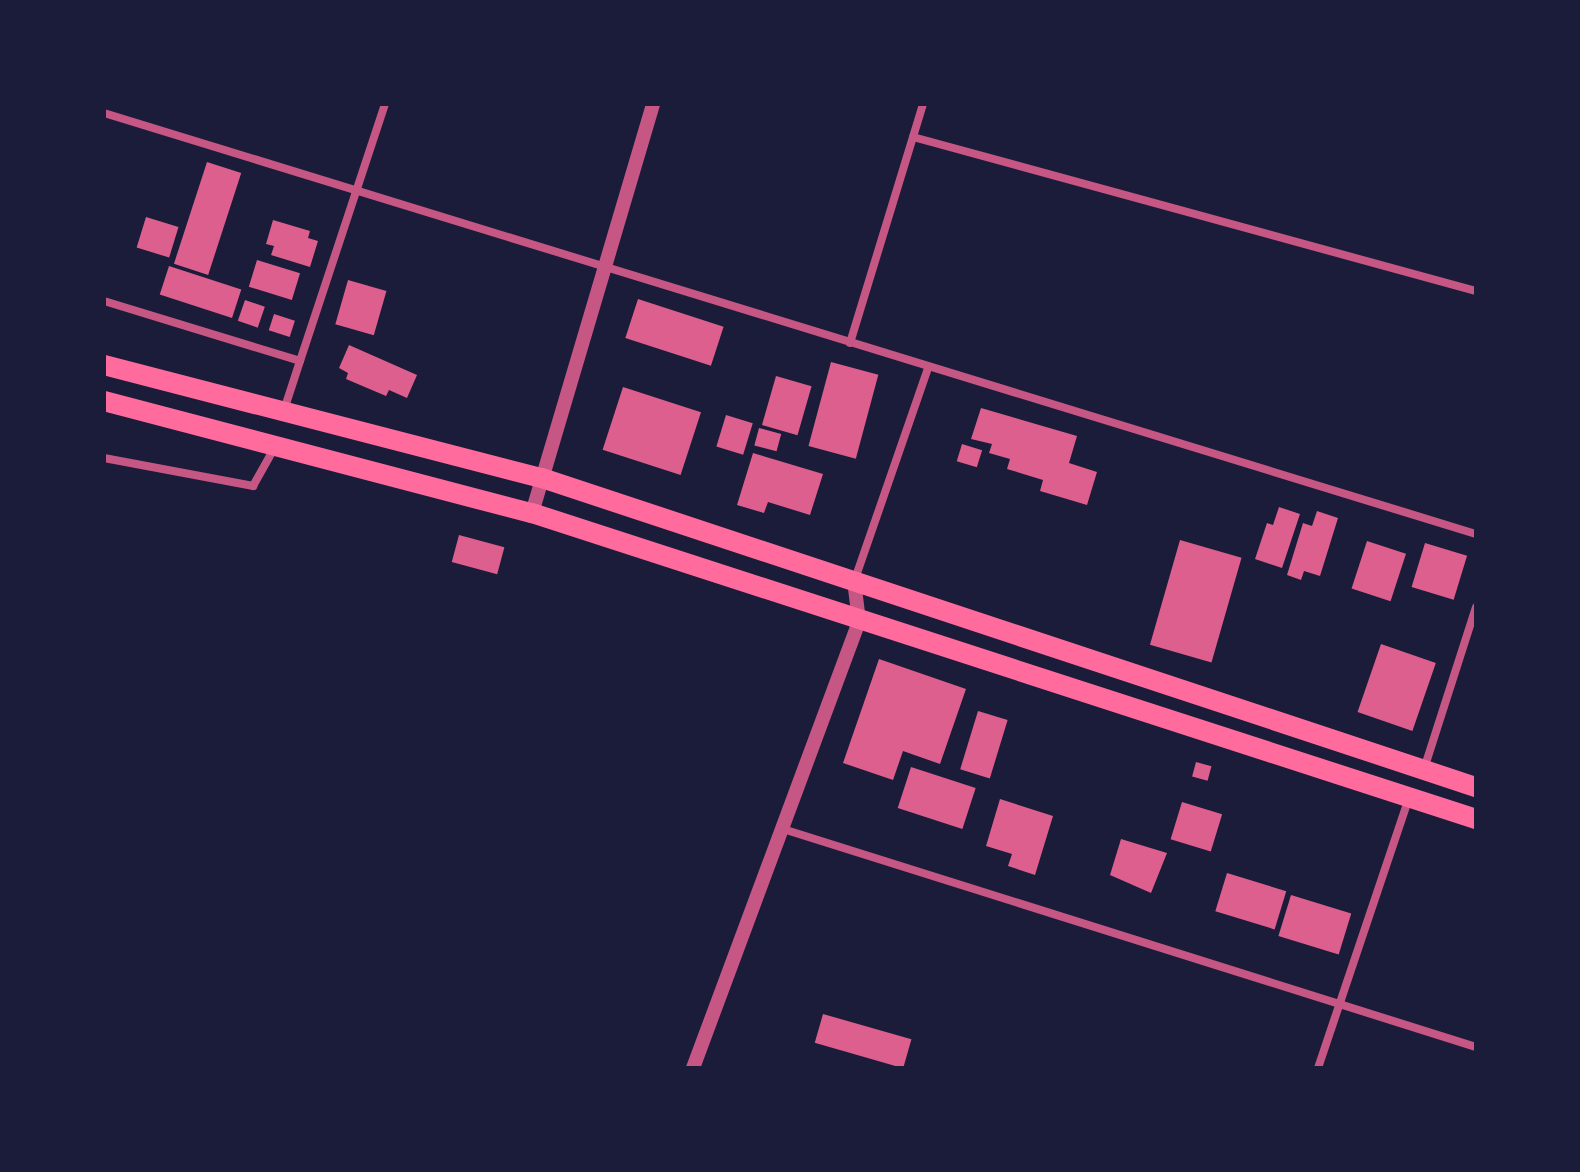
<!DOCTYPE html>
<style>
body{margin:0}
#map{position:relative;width:1580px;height:1172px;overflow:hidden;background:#1b1b3a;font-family:Ubuntu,sans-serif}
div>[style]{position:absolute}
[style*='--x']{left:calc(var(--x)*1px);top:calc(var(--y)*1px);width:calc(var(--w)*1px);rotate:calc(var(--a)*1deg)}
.building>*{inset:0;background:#dd5f8e;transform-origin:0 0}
.minor>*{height:8px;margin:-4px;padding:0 4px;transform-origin:4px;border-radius:4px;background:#c65784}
.tertiary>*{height:14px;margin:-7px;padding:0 7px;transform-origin:7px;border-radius:7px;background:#c65784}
.primary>*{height:20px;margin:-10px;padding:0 10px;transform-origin:10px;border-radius:10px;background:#ff6b9d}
span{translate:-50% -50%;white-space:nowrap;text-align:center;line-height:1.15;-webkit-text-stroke:6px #1b1b3a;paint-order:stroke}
.frame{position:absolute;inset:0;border:106px solid #1b1b3a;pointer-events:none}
</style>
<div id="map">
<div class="building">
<i style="left:207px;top:162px;width:36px;height:107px;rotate:18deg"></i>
<i style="left:146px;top:217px;width:34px;height:32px;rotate:17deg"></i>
<i style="clip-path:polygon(273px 220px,310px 231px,308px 238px,318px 241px,310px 267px,271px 255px,274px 246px,266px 244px)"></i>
<i style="left:257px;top:260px;width:45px;height:28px;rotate:17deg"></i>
<i style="left:169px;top:266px;width:76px;height:30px;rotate:18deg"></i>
<i style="left:348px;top:280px;width:40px;height:46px;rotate:16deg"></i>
<i style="left:638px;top:299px;width:90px;height:41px;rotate:18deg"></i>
<i style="left:245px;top:300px;width:21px;height:22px;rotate:19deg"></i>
<i style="left:274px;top:314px;width:22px;height:17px;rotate:18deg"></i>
<i style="clip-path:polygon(349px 345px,417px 375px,407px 398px,389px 390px,386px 396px,346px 379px,348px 373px,339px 368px)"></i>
<i style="left:831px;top:362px;width:49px;height:87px;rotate:15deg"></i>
<i style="left:776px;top:376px;width:37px;height:51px;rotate:16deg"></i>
<i style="left:623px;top:387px;width:82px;height:66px;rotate:18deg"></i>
<i style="clip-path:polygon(981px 408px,1077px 436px,1069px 463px,1097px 472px,1087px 505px,1040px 491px,1043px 480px,1007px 469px,1010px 459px,989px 453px,992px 444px,971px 439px)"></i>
<i style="left:726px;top:415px;width:28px;height:33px;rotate:17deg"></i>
<i style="left:759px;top:428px;width:23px;height:18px;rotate:15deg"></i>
<i style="left:962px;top:444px;width:21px;height:18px;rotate:17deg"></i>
<i style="clip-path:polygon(753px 453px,823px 474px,810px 515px,768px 502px,764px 513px,737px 505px)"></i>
<i style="clip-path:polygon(1279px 507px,1300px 514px,1282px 568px,1255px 559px,1267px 523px,1273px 525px)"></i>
<i style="clip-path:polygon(1317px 511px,1338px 518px,1320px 576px,1304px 571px,1301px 580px,1287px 575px,1303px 523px,1312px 526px)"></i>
<i style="left:459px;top:535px;width:47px;height:28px;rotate:15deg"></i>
<i style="left:1180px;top:540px;width:64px;height:109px;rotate:16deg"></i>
<i style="left:1367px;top:541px;width:41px;height:50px;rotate:18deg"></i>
<i style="left:1425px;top:543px;width:44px;height:46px;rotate:17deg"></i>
<i style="left:1381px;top:644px;width:58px;height:72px;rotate:19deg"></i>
<i style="clip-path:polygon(879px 659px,966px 689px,940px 764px,903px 751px,893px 780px,843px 763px)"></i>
<i style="left:978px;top:711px;width:31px;height:61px;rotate:17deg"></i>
<i style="left:1196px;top:762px;width:16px;height:15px;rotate:15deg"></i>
<i style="left:911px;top:767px;width:68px;height:43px;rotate:18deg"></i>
<i style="clip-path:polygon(1000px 799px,1053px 816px,1035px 875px,1008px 866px,1012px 854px,986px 846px)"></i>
<i style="left:1182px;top:802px;width:42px;height:39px;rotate:17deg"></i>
<i style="clip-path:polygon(1121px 839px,1167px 853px,1151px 893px,1110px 875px)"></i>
<i style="left:1227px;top:873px;width:62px;height:40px;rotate:17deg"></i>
<i style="left:1291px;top:895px;width:63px;height:43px;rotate:17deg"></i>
<i style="left:823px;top:1014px;width:92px;height:30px;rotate:16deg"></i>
</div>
<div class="minor">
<i style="--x:104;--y:113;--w:1435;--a:17.06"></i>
<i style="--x:913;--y:137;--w:584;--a:15.3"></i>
<i style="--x:104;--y:301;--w:205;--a:17"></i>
<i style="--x:300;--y:361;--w:271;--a:-71.7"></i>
<i style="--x:850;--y:343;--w:250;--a:-73"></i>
<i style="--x:284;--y:410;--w:52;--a:-71.9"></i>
<i style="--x:104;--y:458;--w:152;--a:10.6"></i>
<i style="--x:253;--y:486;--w:45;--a:-60.6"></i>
<i style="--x:855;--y:579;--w:223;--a:-70.9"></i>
<i style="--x:1424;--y:769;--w:170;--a:-72.2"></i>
<i style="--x:783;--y:829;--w:726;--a:17.46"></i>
<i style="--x:1318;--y:1068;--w:286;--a:-71.4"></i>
</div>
<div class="tertiary">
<i style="--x:532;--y:513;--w:427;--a:-73.5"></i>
<i style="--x:693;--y:1068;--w:477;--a:-69.6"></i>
<i style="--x:859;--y:621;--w:41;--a:-97"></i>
</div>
<div class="primary">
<i style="--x:104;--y:365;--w:452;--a:14.5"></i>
<i style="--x:542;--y:478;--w:984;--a:18.31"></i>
<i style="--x:104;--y:401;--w:442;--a:14.7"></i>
<i style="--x:532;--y:513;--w:992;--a:17.96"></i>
</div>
<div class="frame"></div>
</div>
